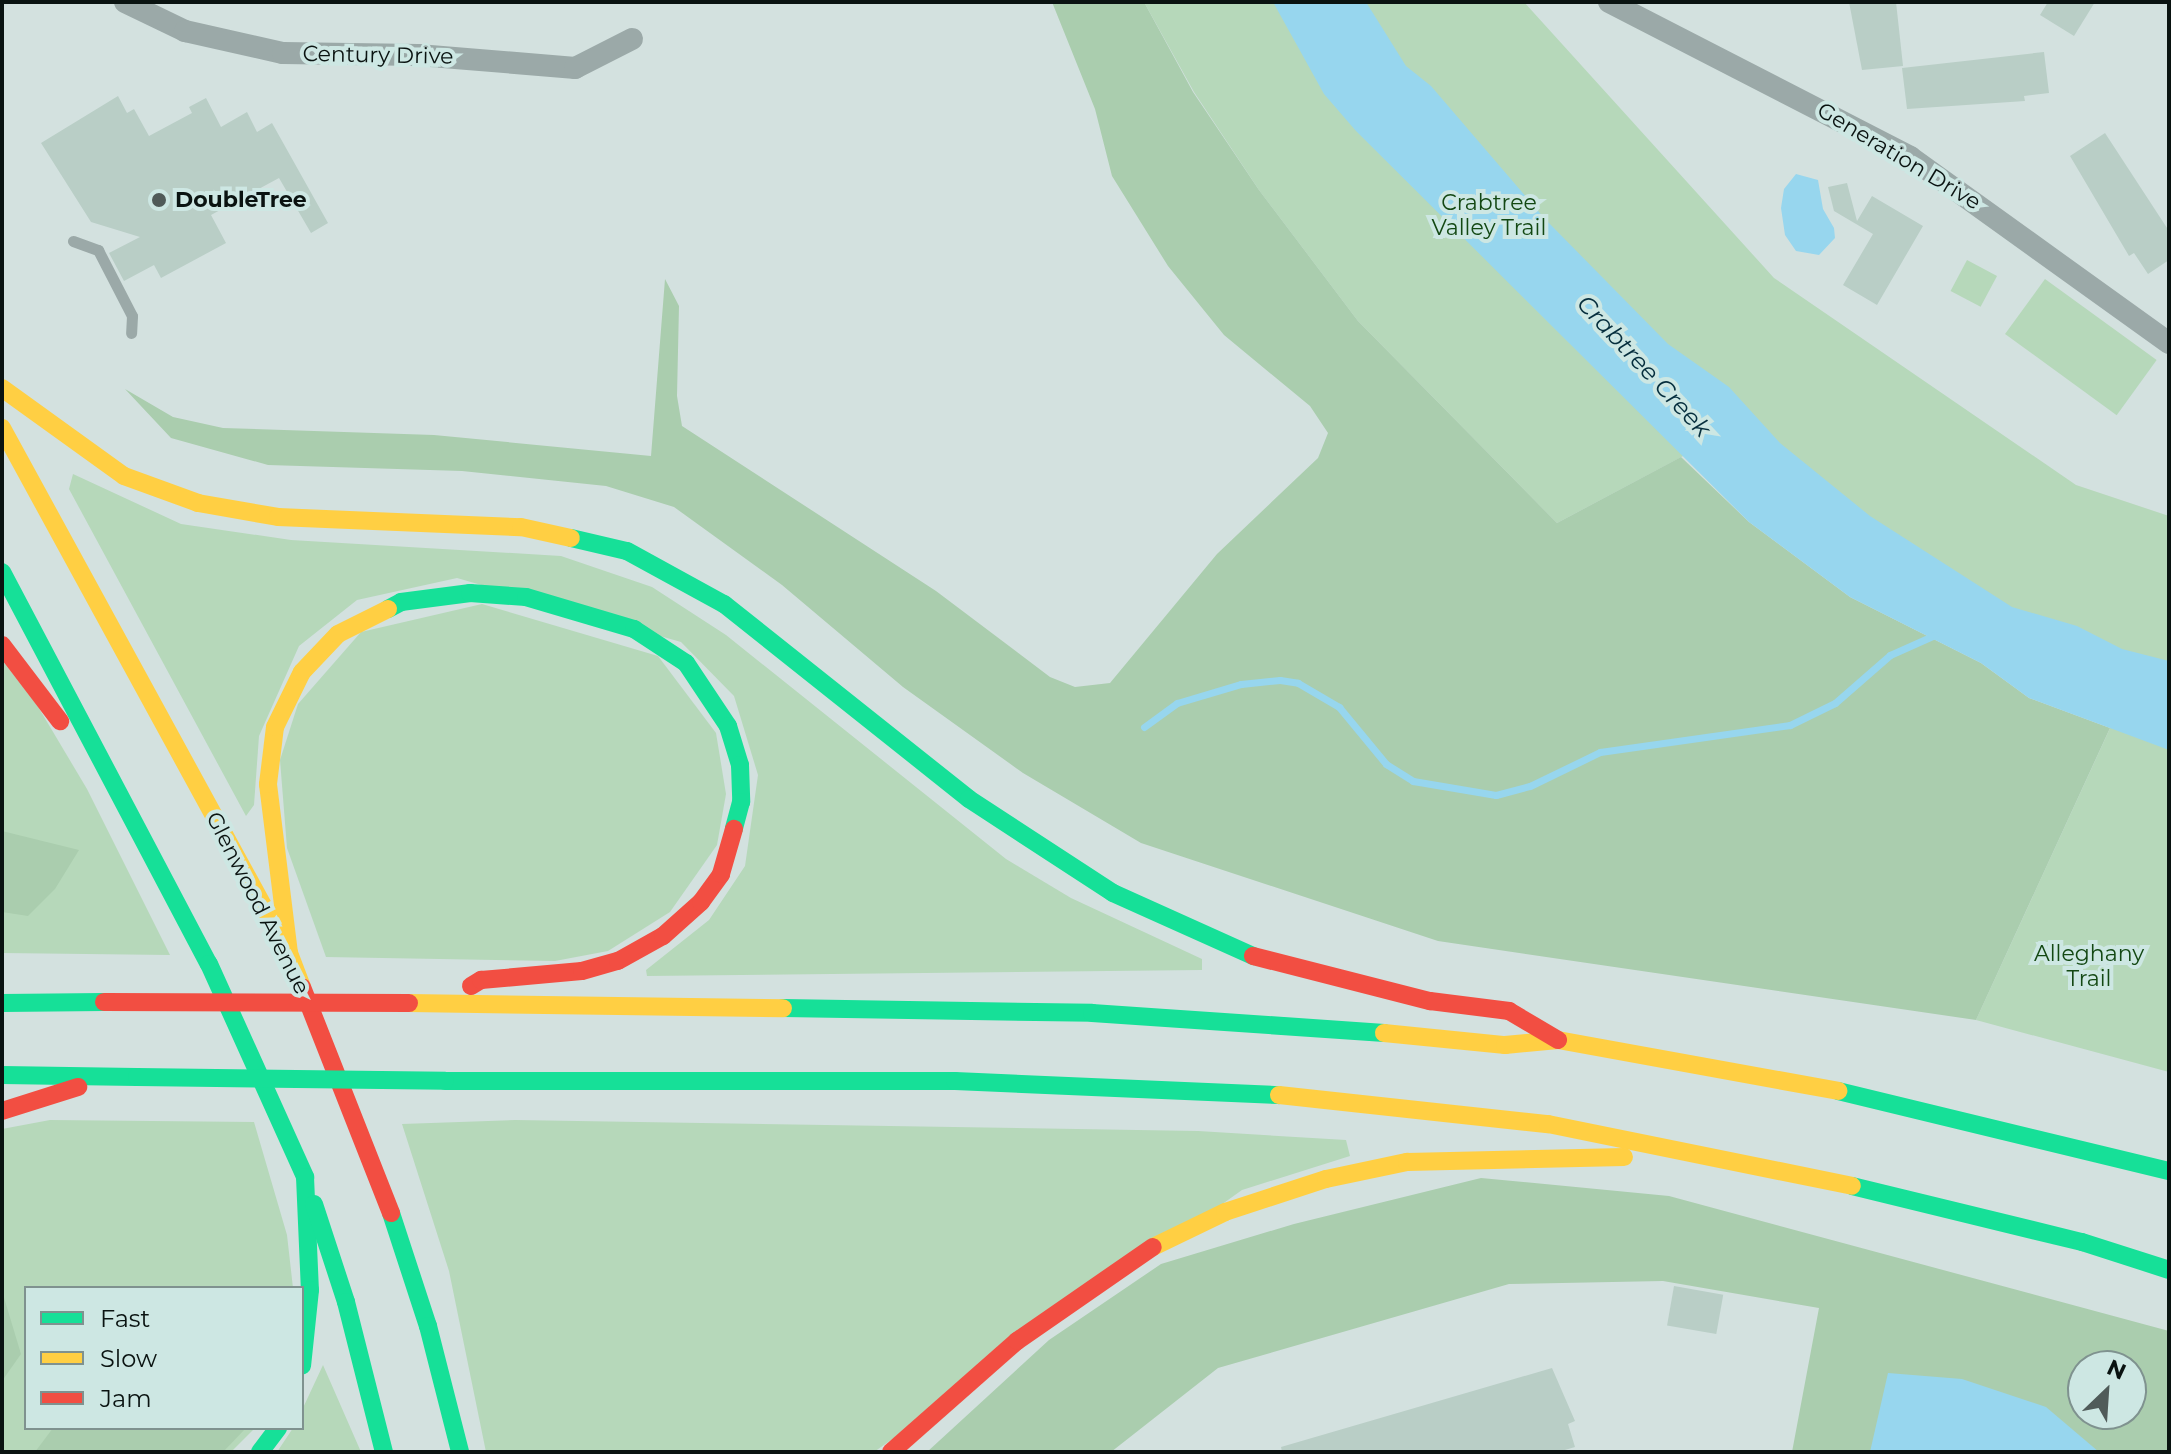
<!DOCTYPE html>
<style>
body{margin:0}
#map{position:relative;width:2171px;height:1454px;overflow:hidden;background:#d3e1df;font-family:Montserrat,sans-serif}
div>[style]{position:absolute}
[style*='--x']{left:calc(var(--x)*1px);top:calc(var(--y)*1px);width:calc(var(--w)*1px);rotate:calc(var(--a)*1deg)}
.green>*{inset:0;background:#b6d8ba;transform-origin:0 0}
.forest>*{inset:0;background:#aacdae}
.water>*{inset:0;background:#97d6ee}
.stream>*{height:7px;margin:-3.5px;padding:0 3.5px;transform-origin:3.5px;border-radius:3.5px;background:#97d6ee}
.building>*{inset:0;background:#b9cec6;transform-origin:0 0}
.lane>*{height:11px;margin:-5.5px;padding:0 5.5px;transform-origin:5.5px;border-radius:5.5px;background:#9ba9a8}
.street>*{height:22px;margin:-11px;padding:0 11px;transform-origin:11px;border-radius:11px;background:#9ba9a8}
.fast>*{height:18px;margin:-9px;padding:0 9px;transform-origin:9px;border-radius:9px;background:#16e098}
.slow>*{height:18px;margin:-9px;padding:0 9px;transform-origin:9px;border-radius:9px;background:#ffcf43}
.jam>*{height:18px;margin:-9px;padding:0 9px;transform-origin:9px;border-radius:9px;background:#f24e42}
.fast-bridge>*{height:18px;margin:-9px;padding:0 9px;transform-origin:9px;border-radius:9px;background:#16e098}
.jam-bridge>*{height:18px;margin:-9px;padding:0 9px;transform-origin:9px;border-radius:9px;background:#f24e42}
.dots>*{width:22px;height:22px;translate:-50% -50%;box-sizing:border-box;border:4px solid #cde7e3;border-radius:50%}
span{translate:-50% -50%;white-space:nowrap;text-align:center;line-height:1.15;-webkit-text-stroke:8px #cde7e3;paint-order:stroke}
.street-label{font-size:22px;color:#0a1311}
.poi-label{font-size:22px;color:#0a1311;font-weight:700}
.left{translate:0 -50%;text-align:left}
.park-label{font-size:22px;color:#134813}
.water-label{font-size:24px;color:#052e3d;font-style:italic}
.frame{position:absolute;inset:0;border:4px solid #0a1311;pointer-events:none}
.legend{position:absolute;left:24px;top:1286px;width:280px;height:144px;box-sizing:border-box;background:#cde7e3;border:2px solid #7f928f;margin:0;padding:10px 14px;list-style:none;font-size:24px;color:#0a1311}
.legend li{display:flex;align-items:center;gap:16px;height:40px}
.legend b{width:40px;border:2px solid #7f928f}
.north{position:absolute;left:2067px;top:1350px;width:80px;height:80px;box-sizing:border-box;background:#cde7e3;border:2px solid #7f928f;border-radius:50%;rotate:25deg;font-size:22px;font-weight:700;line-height:32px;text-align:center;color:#0a1311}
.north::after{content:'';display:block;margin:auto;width:28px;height:36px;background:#505b59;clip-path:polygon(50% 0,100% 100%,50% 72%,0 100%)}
</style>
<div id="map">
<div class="green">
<i style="clip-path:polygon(1144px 2px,1524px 2px,1774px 278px,2076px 485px,2169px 516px,2169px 1072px,1976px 1020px,2134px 676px,2037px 650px,1717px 438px,1557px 523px,1358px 321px,1259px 190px,1194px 92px)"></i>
<i style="left:1967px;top:260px;width:34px;height:35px;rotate:28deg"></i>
<i style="left:2045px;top:279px;width:138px;height:68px;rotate:36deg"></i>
<i style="clip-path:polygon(73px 474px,181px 524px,291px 540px,561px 556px,652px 587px,726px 635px,1006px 859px,1071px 898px,1202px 959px,1202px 970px,647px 976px,646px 970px,709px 920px,745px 866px,758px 775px,734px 696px,681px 642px,457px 578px,357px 600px,299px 646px,259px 736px,254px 805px,246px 816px,69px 489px)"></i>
<i style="clip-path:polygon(482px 604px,658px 656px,716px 733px,726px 794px,717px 845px,670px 912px,608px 951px,555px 961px,326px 957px,287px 848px,280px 760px,298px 704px,361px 632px)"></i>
<i style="clip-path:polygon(2px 660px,37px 705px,87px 789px,170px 955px,2px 953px)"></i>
<i style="clip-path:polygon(50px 1120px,254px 1122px,287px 1235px,293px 1288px,26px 1288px,26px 1428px,255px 1428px,231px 1452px,2px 1452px,2px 1129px)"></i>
<i style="clip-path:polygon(515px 1120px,1198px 1131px,1346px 1140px,1350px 1156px,1242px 1190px,874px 1452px,486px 1452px,449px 1271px,402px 1124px)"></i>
<i style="clip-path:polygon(323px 1365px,361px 1452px,277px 1452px,293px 1428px,302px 1428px,302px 1410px)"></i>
</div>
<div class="forest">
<i style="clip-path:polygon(1052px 2px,1144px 2px,1193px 92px,1259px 190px,1358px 321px,1557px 523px,1681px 457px,1749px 522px,1850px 597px,1981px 663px,2029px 698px,2110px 728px,1976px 1020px,1438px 941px,1141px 843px,1023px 773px,903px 687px,782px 585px,674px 507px,606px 486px,462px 471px,268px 465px,171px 438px,125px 389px,173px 417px,223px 428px,434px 435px,651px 456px,665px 279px,679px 306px,677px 396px,682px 426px,936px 591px,1050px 677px,1075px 687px,1110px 683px,1217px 554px,1318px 458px,1328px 433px,1310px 406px,1224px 335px,1168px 266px,1112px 176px,1095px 109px)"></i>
<i style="clip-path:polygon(2px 831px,79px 850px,55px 889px,28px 916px,2px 912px)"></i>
<i style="clip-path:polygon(evenodd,1481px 1178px,1669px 1196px,2169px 1331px,2169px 1452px,1792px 1452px,1819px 1308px,1663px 1281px,1509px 1284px,1218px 1368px,1111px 1452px,927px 1452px,1049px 1340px,1161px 1264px,1294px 1224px,1481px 1178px,2083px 1366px,2131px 1366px,2131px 1414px,2083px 1414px,2083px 1366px)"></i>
<i style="clip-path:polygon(2px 1291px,21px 1354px,2px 1381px)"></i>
<i style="clip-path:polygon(53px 1428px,246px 1428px,223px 1452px,35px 1452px)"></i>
</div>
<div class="water">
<i style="clip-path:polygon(1273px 2px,1366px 2px,1406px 66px,1431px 86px,1545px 219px,1668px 344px,1729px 387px,1780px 443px,1870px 516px,2012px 607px,2077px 626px,2122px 649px,2169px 661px,2169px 750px,2029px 698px,1981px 663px,1850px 597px,1749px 522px,1356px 131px,1324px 94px)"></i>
<i style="clip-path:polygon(1796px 174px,1818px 180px,1823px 209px,1834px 228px,1835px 238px,1819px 255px,1796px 251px,1785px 235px,1781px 208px,1784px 189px)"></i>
<i style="clip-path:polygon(1888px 1373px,1962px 1379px,2046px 1407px,2099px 1452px,1870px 1452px)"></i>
</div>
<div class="stream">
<i style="--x:1144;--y:727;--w:41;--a:-36"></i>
<i style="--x:1177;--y:703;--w:67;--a:-16.5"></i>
<i style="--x:1241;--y:684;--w:39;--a:-6"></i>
<i style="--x:1280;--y:680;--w:18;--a:9"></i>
<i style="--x:1298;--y:683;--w:48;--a:30.3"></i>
<i style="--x:1339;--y:707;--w:74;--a:50.5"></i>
<i style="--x:1386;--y:764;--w:32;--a:32"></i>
<i style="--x:1413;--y:781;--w:84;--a:9.6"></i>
<i style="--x:1496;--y:795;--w:35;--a:-15"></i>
<i style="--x:1530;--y:786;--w:78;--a:-25.9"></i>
<i style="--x:1600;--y:752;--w:192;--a:-8.1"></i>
<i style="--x:1790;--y:725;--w:50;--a:-26.1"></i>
<i style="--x:1835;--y:703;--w:73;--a:-41.1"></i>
<i style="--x:1890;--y:655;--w:49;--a:-24"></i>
</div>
<div class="building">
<i style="clip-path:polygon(1849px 2px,1896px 2px,1903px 66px,1862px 70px)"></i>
<i style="clip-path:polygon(2048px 2px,2095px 2px,2074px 36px,2040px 15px)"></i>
<i style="clip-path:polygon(2044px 52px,2049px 93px,2024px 96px,2025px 101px,1907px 109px,1902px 68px)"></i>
<i style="clip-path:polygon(118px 96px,127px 113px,134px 109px,149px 136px,192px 113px,189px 107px,206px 98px,221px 127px,247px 112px,257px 132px,272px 123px,328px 223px,311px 233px,279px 178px,211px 215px,226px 243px,161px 278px,154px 265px,124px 281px,109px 253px,140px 237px,91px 222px,41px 143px)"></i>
<i style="clip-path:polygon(2105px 133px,2169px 231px,2169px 260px,2148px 274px,2134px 253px,2129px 256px,2070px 156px)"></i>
<i style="clip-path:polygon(1847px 183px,1857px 221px,1872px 196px,1923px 226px,1877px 305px,1843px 285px,1873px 234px,1834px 211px,1828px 187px)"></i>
<i style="left:1674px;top:1286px;width:50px;height:40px;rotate:10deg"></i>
<i style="clip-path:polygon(1552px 1368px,1575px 1421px,1568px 1424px,1575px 1447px,1558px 1452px,1282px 1452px,1281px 1447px)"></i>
</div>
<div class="lane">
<i style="--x:73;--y:241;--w:27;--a:20"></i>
<i style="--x:98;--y:250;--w:74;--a:62.7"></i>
<i style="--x:132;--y:316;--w:17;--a:93"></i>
</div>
<div class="street">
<i style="--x:125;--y:2;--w:67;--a:25.8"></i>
<i style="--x:185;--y:31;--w:100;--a:12.7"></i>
<i style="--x:283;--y:53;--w:135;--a:0.8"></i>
<i style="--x:418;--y:55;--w:158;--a:4.7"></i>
<i style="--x:575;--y:68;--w:64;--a:-27"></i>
<i style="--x:1609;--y:2;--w:339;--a:27.2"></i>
<i style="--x:1910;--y:157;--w:319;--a:35.7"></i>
</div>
<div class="fast">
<i style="--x:571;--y:538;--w:57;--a:13.1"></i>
<i style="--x:627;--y:551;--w:111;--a:28.7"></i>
<i style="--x:724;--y:604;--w:313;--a:38.5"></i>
<i style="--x:969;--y:799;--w:172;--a:33.1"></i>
<i style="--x:1113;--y:893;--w:154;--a:24.2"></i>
<i style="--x:2;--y:572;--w:443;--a:62.2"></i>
<i style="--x:209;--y:964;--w:234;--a:65.7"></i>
<i style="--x:305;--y:1177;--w:113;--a:87.5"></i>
<i style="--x:310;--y:1290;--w:76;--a:96"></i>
<i style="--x:388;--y:609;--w:15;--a:-28"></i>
<i style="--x:401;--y:602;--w:70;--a:-7.4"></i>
<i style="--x:470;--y:593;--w:56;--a:4.1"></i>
<i style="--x:526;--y:597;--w:113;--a:16.5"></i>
<i style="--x:634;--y:629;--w:62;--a:33.2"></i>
<i style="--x:686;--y:663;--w:76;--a:56.3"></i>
<i style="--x:728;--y:726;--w:41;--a:72.9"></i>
<i style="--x:740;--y:765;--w:37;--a:88"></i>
<i style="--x:741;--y:802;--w:28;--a:105"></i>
<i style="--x:2;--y:1003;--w:102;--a:-0.6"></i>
<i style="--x:783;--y:1008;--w:309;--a:0.9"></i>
<i style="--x:1092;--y:1013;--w:293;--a:3.9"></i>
<i style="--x:2;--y:1075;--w:135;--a:0.8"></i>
<i style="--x:445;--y:1081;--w:510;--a:0"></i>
<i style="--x:955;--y:1081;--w:324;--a:2.5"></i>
<i style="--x:1838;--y:1091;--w:341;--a:13.6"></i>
<i style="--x:1852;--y:1186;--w:237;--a:13.7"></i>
<i style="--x:2082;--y:1242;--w:91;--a:17.8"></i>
<i style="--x:314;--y:1204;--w:103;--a:71.9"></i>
<i style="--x:346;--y:1302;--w:155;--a:75.8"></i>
<i style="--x:391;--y:1213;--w:119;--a:71.9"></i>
<i style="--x:428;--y:1326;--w:130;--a:75.7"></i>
<i style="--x:260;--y:1452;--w:30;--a:-53"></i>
</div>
<div class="slow">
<i style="--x:2;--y:388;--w:150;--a:35.8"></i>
<i style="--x:124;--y:476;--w:79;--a:20"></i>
<i style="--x:198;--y:503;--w:81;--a:9.9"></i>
<i style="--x:278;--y:517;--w:243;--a:2.4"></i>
<i style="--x:521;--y:527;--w:51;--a:12.4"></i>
<i style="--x:2;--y:428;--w:598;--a:61.34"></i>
<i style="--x:289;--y:953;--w:36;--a:69"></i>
<i style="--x:289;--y:953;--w:170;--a:-97.1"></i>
<i style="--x:268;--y:784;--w:57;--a:-83"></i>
<i style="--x:275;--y:727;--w:61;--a:-63.9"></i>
<i style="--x:302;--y:672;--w:52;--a:-46.5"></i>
<i style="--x:338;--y:634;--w:56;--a:-26.6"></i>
<i style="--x:409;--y:1003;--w:374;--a:0.8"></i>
<i style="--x:1384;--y:1033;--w:122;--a:5.7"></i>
<i style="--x:1505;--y:1045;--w:53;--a:-5.4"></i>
<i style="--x:1558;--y:1040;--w:285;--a:10.3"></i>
<i style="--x:1279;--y:1095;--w:271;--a:6.2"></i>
<i style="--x:1548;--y:1124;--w:310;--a:11.5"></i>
<i style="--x:1153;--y:1247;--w:80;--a:-25.9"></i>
<i style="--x:1225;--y:1212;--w:106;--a:-18.1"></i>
<i style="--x:1326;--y:1179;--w:83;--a:-11.9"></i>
<i style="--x:1407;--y:1162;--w:217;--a:-1.3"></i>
</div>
<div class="jam">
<i style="--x:2;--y:645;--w:96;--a:52.7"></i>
<i style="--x:1253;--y:956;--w:183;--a:14.3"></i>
<i style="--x:1430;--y:1001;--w:80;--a:7.2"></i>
<i style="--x:1509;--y:1011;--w:57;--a:30.6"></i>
<i style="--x:471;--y:986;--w:12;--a:-31"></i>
<i style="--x:481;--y:980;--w:101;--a:-5.1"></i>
<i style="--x:582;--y:971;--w:37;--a:-16"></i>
<i style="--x:618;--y:961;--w:51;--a:-29.1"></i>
<i style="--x:663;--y:936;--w:51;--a:-41.8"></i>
<i style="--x:701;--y:902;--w:34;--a:-54"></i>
<i style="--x:721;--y:874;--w:47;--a:-73.9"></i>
<i style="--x:302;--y:987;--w:243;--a:68.5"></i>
<i style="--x:2;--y:1111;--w:80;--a:-17.5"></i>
<i style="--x:891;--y:1452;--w:168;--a:-41.4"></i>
<i style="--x:1017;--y:1341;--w:165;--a:-34.7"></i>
</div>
<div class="fast-bridge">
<i style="--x:137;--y:1077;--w:308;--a:0.7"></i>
</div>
<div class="jam-bridge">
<i style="--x:104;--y:1002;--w:305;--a:0.2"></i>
</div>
<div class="dots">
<i style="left:159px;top:200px;background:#505b59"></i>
</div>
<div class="street-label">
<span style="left:378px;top:55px;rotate:1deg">Century Drive</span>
<span style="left:1899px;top:156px;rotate:31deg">Generation Drive</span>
<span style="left:258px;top:903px;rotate:63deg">Glenwood Avenue</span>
</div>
<div class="poi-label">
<span class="left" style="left:175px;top:200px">DoubleTree</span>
</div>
<div class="park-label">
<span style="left:1489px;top:215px">Crabtree<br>Valley Trail</span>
<span style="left:2089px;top:966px">Alleghany<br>Trail</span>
</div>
<div class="water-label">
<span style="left:1644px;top:366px;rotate:47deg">Crabtree Creek</span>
</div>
<div class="frame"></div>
<ul class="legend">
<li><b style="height:10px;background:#16e098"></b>Fast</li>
<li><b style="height:10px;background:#ffcf43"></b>Slow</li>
<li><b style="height:10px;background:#f24e42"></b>Jam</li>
</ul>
<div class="north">N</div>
</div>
